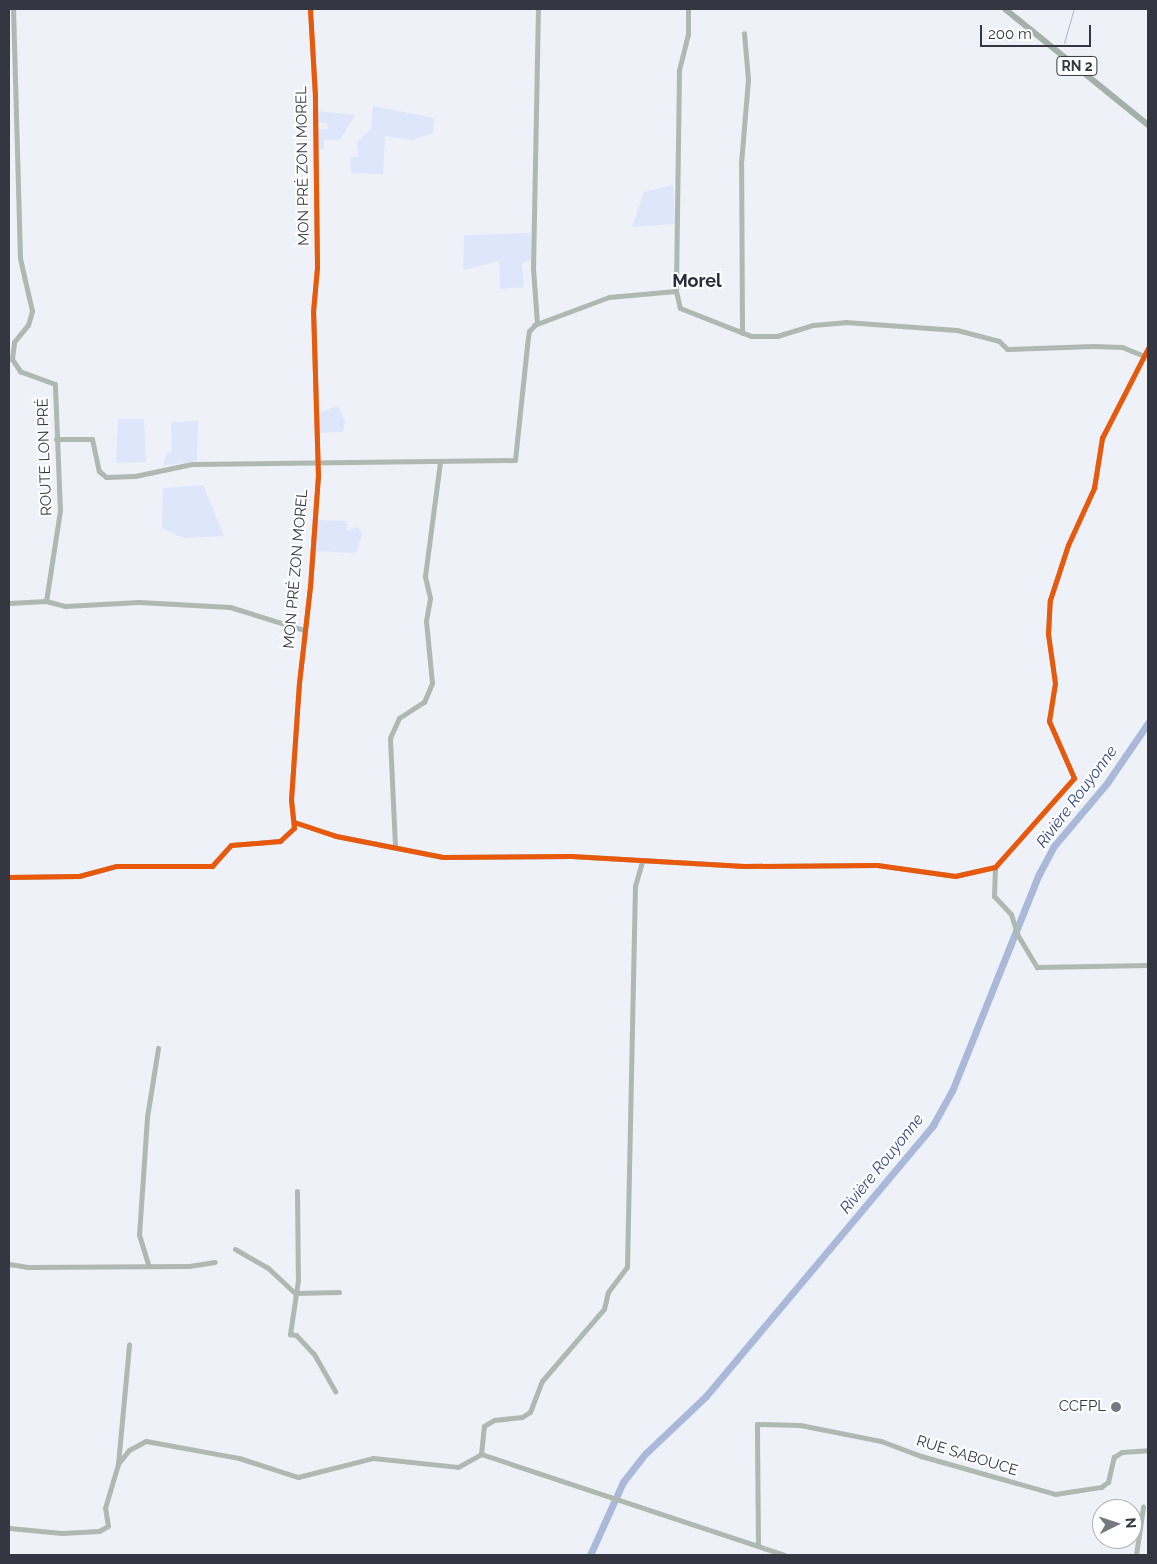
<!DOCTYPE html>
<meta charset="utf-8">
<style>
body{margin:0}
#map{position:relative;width:1157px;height:1564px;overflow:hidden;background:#eef1f8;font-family:Raleway,sans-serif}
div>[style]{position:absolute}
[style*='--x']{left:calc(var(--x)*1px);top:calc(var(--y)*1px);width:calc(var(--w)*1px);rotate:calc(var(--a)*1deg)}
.green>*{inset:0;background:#dee6fc}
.stream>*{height:1px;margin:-0.5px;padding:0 0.5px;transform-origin:0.5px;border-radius:0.5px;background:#aab8d9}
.river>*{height:7px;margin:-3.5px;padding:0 3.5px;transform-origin:3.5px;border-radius:3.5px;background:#aab8d9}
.minor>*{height:5px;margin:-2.5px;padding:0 2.5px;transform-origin:2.5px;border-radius:2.5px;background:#aeb9b1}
.major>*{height:6px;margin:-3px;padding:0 3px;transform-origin:3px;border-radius:3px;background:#a4b1a8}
.cycleway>*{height:5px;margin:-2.5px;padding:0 2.5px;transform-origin:2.5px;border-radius:2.5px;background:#e8590c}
.dots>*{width:14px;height:14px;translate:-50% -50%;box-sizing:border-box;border:2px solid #fff;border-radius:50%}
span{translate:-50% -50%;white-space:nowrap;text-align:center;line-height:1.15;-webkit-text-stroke:4px #fff;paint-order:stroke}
.shield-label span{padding:1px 4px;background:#fff;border:1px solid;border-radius:4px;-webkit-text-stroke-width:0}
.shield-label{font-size:14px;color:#343741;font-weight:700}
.street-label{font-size:15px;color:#343741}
.poi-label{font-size:15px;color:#343741}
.right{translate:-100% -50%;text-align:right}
.water-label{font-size:16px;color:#334780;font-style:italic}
.quarter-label{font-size:18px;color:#262d3e;font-weight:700}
.frame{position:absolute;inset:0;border:10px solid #343741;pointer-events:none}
.north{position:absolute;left:1092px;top:1499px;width:50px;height:50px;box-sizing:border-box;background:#fff;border:1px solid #aeafb3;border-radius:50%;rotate:86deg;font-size:14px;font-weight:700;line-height:20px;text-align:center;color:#343741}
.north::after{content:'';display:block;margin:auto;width:18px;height:22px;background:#757881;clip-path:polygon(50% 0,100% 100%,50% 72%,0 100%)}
.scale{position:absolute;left:980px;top:25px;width:111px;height:22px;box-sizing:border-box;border:2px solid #343741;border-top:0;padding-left:6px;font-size:15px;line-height:18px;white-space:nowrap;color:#343741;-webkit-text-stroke:4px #fff;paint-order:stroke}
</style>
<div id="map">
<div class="green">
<i style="clip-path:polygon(373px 106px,434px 118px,433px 133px,412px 140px,385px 136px,383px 174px,351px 173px,350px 158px,358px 156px,357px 142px,371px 129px)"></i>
<i style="clip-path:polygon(316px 111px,355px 115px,340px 140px,324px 140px,324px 149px,317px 149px,317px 129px,328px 129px,327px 123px,316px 122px)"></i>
<i style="clip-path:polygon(673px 185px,675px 224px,632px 227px,644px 192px)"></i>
<i style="clip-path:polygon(531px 233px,531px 260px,522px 263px,524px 287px,500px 289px,499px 261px,463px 270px,464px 235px)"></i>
<i style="clip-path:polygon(338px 406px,345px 421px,343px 432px,318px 433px,318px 413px)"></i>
<i style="clip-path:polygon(118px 419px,144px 419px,146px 462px,116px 463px)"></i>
<i style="clip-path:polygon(198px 421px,197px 461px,163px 466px,166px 454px,172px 451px,171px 422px)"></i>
<i style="clip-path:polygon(203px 485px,224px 536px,184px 538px,162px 528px,163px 488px)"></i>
<i style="clip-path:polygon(316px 520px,347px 521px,346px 531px,358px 527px,362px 534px,356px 553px,315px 551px)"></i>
</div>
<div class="stream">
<i style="--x:1064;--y:43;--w:35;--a:-74"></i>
</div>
<div class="river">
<i style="--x:590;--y:1555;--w:80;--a:-65.7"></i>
<i style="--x:623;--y:1482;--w:37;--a:-52"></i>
<i style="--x:646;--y:1453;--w:83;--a:-43.5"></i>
<i style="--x:706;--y:1396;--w:354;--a:-50"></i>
<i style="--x:933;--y:1125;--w:39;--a:-61"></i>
<i style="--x:952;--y:1091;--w:232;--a:-68.2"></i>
<i style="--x:1038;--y:876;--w:34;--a:-62"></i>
<i style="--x:1054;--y:846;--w:82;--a:-49.9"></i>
<i style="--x:1107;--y:783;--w:73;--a:-55.7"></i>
</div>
<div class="minor">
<i style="--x:688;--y:9;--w:25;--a:90"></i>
<i style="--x:688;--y:34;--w:38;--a:104"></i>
<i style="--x:679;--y:71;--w:220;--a:90.8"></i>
<i style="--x:676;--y:291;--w:17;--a:77"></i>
<i style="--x:680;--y:308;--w:76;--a:21.5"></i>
<i style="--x:751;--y:336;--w:26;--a:0"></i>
<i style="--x:777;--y:336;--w:38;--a:-17"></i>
<i style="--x:813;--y:325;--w:32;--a:-5"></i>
<i style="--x:845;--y:322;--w:112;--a:4.1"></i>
<i style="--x:957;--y:330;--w:43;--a:14.7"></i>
<i style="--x:999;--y:341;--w:11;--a:45"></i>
<i style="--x:1007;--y:349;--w:86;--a:-2"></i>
<i style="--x:1093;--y:346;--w:29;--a:2"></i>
<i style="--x:1122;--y:347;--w:22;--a:22"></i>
<i style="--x:534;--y:325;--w:80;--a:-20.5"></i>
<i style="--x:609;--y:297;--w:67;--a:-5.1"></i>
<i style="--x:742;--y:333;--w:170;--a:-90.3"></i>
<i style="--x:741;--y:163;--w:84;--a:-85.2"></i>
<i style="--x:748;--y:79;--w:46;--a:-95"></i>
<i style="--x:56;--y:439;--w:36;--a:0"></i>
<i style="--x:92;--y:439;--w:33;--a:78"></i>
<i style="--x:99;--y:471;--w:9;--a:41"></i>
<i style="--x:106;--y:477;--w:29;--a:-2"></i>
<i style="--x:135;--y:476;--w:58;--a:-11.9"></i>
<i style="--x:192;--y:464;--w:323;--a:-0.7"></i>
<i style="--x:515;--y:460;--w:116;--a:-84"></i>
<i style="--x:527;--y:345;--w:14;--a:-82"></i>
<i style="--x:529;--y:331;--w:11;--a:-45"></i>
<i style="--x:537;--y:323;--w:55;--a:-94.2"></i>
<i style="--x:533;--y:268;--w:259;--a:-88.9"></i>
<i style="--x:46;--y:601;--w:20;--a:15"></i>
<i style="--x:65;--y:606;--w:74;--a:-3.1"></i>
<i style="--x:139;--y:602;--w:91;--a:3.1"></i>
<i style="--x:230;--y:607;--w:77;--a:17.3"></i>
<i style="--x:9;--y:603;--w:37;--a:-3"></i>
<i style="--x:46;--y:601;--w:91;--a:-81.2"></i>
<i style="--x:60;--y:511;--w:127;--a:-92.3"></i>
<i style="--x:55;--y:384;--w:37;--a:-160"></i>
<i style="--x:20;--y:371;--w:14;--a:-124"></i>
<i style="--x:12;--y:359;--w:17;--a:-83"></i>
<i style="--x:14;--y:342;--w:22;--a:-51"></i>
<i style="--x:28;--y:325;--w:15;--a:-74"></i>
<i style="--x:32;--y:311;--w:54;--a:-102.8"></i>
<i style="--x:20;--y:258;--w:249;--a:-91.6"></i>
<i style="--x:294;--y:822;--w:44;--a:18.4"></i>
<i style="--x:336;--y:836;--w:109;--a:11.1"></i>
<i style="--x:443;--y:857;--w:128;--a:-0.4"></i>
<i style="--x:571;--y:856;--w:173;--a:3.3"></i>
<i style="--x:744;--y:866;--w:133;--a:-0.4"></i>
<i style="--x:877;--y:865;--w:79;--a:8"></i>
<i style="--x:955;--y:876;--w:41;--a:-12.7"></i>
<i style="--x:995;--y:867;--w:119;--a:-48.4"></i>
<i style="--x:1074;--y:778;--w:62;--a:-113.7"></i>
<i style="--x:1049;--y:721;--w:38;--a:-81"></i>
<i style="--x:1055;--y:683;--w:49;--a:-98.1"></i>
<i style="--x:1048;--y:634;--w:34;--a:-87"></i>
<i style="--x:1050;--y:600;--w:58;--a:-71.9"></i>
<i style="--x:1068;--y:545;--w:63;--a:-65.5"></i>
<i style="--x:1094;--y:488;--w:51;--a:-80.9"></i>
<i style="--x:1102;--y:438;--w:101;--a:-62.9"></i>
<i style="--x:395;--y:845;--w:107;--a:-92.7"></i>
<i style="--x:390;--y:738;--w:22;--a:-66"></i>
<i style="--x:399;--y:718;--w:30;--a:-33"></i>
<i style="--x:424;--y:702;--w:21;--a:-67"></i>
<i style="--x:432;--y:683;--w:62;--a:-95.5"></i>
<i style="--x:426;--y:621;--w:23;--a:-80"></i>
<i style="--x:430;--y:598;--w:23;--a:-103"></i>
<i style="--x:425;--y:576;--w:115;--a:-82.5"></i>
<i style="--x:995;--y:867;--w:29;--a:92"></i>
<i style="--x:994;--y:896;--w:25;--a:47"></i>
<i style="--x:1011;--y:914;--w:21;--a:73"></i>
<i style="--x:1017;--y:934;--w:39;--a:59"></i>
<i style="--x:1037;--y:967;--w:111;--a:-1"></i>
<i style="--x:9;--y:877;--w:70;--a:-0.8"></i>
<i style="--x:79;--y:876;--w:38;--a:-15"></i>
<i style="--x:116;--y:866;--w:96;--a:0"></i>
<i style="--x:212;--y:866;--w:28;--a:-48"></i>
<i style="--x:231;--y:845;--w:49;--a:-4.7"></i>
<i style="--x:280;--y:841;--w:19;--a:-43"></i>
<i style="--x:294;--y:828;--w:28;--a:-96"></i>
<i style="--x:291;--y:800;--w:117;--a:-86.1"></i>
<i style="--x:299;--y:683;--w:97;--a:-83.5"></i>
<i style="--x:310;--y:587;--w:111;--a:-85.9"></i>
<i style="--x:318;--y:476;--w:164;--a:-91.7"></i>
<i style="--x:313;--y:312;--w:45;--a:-84.9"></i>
<i style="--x:317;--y:267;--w:171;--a:-90.7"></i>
<i style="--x:315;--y:96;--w:87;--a:-93.3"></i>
<i style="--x:297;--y:1191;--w:89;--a:89.4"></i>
<i style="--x:298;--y:1280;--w:55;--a:98.4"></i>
<i style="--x:290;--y:1334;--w:6;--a:9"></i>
<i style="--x:296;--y:1335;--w:26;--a:47"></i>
<i style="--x:314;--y:1354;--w:43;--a:60.4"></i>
<i style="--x:235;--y:1249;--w:38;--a:30"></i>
<i style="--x:268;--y:1268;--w:37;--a:43"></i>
<i style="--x:295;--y:1293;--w:44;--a:-1.3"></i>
<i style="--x:9;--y:1264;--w:19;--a:9"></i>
<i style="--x:28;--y:1267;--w:161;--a:-0.4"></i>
<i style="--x:189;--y:1266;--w:26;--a:-9"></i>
<i style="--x:148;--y:1264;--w:30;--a:-107"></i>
<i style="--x:139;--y:1235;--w:118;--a:-86.1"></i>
<i style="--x:147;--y:1117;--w:70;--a:-80.9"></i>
<i style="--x:481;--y:1454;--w:28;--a:-84"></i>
<i style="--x:484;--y:1426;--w:12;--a:-31"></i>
<i style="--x:494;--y:1420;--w:28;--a:-6"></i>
<i style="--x:522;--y:1417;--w:9;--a:-32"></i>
<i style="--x:530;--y:1412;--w:33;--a:-69"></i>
<i style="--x:542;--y:1381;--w:95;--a:-49.3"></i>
<i style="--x:604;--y:1309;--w:17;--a:-77"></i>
<i style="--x:608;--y:1292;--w:31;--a:-53"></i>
<i style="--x:627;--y:1267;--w:381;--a:-88.8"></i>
<i style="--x:635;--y:886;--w:25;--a:-74"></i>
<i style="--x:118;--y:1464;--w:120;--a:-84.7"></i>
<i style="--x:9;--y:1528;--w:53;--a:5.4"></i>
<i style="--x:62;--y:1533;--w:37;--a:-3"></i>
<i style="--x:99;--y:1531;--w:10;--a:-29"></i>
<i style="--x:108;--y:1526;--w:18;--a:-99"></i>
<i style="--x:105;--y:1508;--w:46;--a:-73.5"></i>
<i style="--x:118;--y:1464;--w:18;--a:-52"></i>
<i style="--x:129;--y:1450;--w:19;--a:-28"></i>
<i style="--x:146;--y:1441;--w:95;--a:10.4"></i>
<i style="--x:239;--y:1458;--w:62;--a:17.9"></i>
<i style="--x:298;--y:1477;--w:77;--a:-14.2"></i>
<i style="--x:373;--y:1458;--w:85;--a:6"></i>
<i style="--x:458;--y:1467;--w:26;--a:-29"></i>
<i style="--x:481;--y:1454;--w:319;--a:18.4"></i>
<i style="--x:758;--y:1546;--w:122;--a:-90.5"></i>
<i style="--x:757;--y:1424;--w:43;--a:1.3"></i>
<i style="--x:800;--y:1425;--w:83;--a:11.2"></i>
<i style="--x:881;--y:1441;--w:43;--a:20.6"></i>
<i style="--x:921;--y:1456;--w:139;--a:15.8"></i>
<i style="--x:1055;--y:1494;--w:47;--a:-8.7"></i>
<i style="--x:1101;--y:1487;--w:9;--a:-36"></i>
<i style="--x:1108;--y:1482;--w:26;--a:-77"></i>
<i style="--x:1114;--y:1457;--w:9;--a:-32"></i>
<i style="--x:1122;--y:1452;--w:26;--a:-4"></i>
<i style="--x:1136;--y:1555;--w:49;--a:-81.7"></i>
</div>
<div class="major">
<i style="--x:1005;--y:9;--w:184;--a:39"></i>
</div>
<div class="cycleway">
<i style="--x:294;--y:822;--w:44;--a:18.4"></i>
<i style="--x:336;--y:836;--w:109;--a:11.1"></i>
<i style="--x:443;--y:857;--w:128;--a:-0.4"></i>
<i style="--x:571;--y:856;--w:173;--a:3.3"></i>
<i style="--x:744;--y:866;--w:133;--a:-0.4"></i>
<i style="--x:877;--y:865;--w:79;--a:8"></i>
<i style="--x:955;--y:876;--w:41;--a:-12.7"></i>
<i style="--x:995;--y:867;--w:119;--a:-48.4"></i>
<i style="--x:1074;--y:778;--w:62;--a:-113.7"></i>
<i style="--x:1049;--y:721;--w:38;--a:-81"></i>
<i style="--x:1055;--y:683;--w:49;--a:-98.1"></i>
<i style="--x:1048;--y:634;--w:34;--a:-87"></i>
<i style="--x:1050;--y:600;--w:58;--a:-71.9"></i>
<i style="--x:1068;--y:545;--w:63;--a:-65.5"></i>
<i style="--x:1094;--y:488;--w:51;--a:-80.9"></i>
<i style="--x:1102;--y:438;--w:101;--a:-62.9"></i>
<i style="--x:9;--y:877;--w:70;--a:-0.8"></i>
<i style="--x:79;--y:876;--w:38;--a:-15"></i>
<i style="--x:116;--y:866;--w:96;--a:0"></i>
<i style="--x:212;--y:866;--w:28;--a:-48"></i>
<i style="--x:231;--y:845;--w:49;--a:-4.7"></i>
<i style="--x:280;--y:841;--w:19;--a:-43"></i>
<i style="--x:294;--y:828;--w:28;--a:-96"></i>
<i style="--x:291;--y:800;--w:117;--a:-86.1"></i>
<i style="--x:299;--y:683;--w:97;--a:-83.5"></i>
<i style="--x:310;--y:587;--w:111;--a:-85.9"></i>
<i style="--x:318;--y:476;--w:164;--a:-91.7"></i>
<i style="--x:313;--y:312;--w:45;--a:-84.9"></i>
<i style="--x:317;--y:267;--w:171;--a:-90.7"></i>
<i style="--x:315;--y:96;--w:87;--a:-93.3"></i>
</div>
<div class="dots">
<i style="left:1116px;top:1407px;background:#757881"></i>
</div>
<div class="shield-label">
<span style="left:1077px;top:66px">RN 2</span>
</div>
<div class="street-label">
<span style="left:303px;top:166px;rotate:-91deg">MON PRÉ ZON MOREL</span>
<span style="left:45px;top:457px;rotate:-92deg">ROUTE LON PRÉ</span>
<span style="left:296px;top:569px;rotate:-85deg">MON PRÉ ZON MOREL</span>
<span style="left:967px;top:1456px;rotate:17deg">RUE SABOUCE</span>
</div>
<div class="poi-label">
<span class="right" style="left:1106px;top:1407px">CCFPL</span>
</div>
<div class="water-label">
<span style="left:1077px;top:797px;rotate:-53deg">Rivière Rouyonne</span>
<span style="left:882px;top:1164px;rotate:-51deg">Rivière Rouyonne</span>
</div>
<div class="quarter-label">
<span style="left:697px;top:281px">Morel</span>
</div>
<div class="frame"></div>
<div class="north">N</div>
<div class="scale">200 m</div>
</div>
